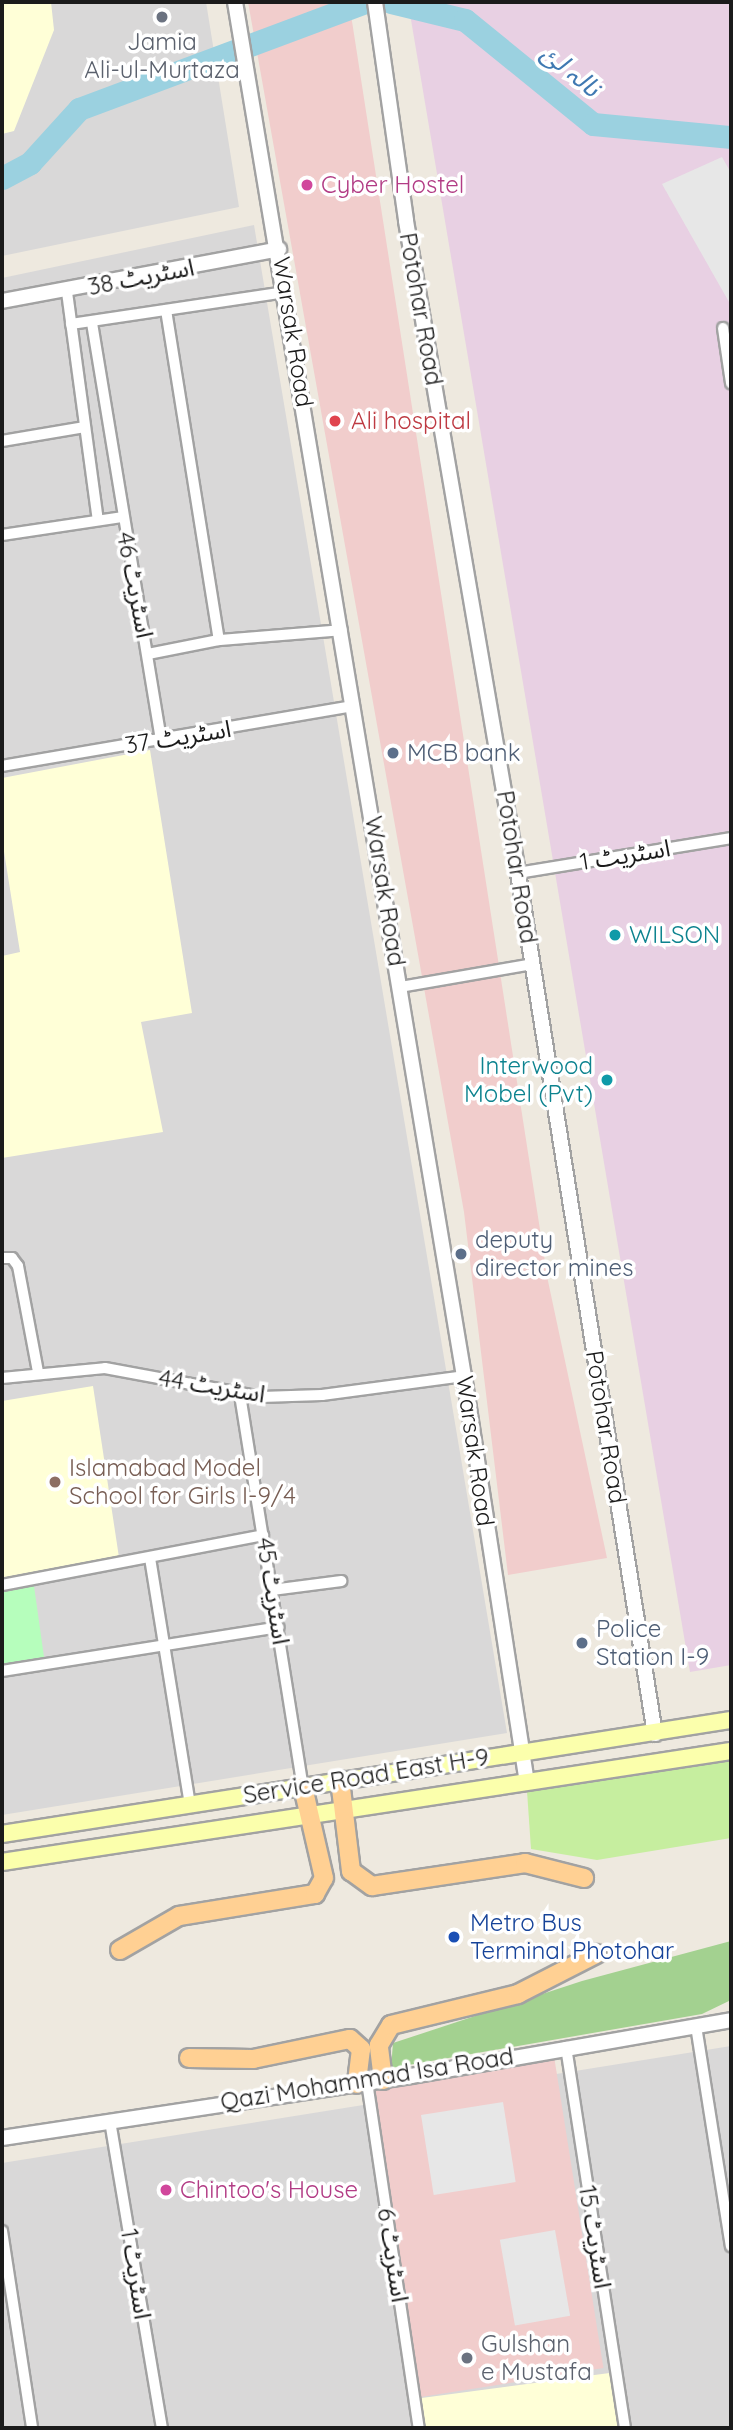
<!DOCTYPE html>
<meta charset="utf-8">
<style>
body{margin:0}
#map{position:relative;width:733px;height:2430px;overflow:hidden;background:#eee9df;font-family:Quicksand,"Noto Sans Arabic",sans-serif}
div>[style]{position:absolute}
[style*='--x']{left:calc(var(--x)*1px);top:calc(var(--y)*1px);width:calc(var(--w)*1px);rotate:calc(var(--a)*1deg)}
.residential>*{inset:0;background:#d9d8d8}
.commercial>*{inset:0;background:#f1cdcc;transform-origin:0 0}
.industrial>*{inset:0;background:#e8d0e3}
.education>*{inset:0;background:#ffffd7}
.grass>*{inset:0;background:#c6ee9f}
.forest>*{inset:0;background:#a3d190}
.park>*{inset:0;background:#b6febc}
.parking>*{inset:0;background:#e7e7e7;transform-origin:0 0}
.river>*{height:23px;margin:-11.5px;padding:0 11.5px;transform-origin:11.5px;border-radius:11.5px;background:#9bd1e0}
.roads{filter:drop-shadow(2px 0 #a2a2a2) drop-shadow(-2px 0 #a2a2a2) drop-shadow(0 2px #a2a2a2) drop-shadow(0 -2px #a2a2a2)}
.minor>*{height:10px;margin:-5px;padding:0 5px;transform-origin:5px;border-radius:5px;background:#fff}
.tertiary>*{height:14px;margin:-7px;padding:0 7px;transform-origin:7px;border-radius:7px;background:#fff}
.secondary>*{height:16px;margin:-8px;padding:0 8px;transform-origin:8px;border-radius:8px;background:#fbffac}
.primary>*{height:18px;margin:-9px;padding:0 9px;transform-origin:9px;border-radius:9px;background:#ffd093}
.dots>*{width:19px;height:19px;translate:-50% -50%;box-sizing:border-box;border:4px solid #fff;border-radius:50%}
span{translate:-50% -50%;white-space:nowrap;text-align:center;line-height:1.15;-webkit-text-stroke:7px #fff;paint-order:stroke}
.worship-label{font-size:24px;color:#5b616d}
.left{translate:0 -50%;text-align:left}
.hotel-label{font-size:24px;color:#b23c85}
.street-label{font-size:24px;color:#1b1b1b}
.health-label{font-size:24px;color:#be3a42}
.service-label{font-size:24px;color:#4e5e75}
.culture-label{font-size:24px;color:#0d838f}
.right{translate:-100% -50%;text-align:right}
.education-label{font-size:24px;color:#785e54}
.transit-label{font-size:24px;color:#164399}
.water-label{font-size:26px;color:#4079b2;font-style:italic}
.frame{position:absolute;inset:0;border:4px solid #1b1b1b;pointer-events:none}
</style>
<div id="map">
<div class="residential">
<i style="clip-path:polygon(2px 2px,206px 2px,239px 207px,2px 256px)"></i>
<i style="clip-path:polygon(254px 225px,507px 1733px,2px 1815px,2px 278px)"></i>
<i style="clip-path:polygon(731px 2046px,731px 2428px,2px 2428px,2px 2163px)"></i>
</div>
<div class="commercial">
<i style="clip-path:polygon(248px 2px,349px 2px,548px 1281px,607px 1558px,508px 1575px,464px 1212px)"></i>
<i style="left:554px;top:2056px;width:316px;height:185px;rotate:81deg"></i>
</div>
<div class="industrial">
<i style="clip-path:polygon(408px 2px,731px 2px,731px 1665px,690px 1672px)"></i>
</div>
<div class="education">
<i style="clip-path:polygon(2px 2px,51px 2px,54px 30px,14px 131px,2px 134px)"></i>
<i style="clip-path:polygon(150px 750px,192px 1013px,141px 1022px,163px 1132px,2px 1158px,2px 956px,20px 952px,2px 839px,2px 778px)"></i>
<i style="clip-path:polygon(93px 1386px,120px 1564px,2px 1583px,2px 1401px)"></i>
<i style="clip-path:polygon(617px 2372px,625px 2428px,419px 2428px,414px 2399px)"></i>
</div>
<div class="grass">
<i style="clip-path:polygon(731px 1761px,731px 1838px,597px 1860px,531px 1849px,527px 1791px)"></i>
</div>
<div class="forest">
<i style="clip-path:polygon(731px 1941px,731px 2000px,702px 2014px,391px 2068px,393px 2043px,582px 1981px)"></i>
</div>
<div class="park">
<i style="clip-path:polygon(34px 1586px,44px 1657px,2px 1664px,2px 1592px)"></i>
</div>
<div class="parking">
<i style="clip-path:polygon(722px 157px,731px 173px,729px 302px,662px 184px)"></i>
<i style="left:503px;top:2102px;width:81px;height:83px;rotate:81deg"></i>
<i style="left:555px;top:2230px;width:87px;height:56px;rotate:80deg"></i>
</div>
<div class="river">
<i style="--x:391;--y:2;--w:76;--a:13.7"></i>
<i style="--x:465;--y:20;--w:165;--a:39.1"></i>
<i style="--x:593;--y:124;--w:139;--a:5.4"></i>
<i style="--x:2;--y:178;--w:32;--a:-28"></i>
<i style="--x:30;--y:163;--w:73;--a:-47.8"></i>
<i style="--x:79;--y:109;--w:305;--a:-20.5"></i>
</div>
<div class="roads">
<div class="minor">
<i style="--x:67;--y:292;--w:230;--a:82.3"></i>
<i style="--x:166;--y:310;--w:334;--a:80.9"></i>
<i style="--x:92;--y:323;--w:421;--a:80.6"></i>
<i style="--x:71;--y:324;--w:217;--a:-8.5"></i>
<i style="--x:723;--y:328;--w:56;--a:81.7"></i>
<i style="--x:2;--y:441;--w:84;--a:-9.6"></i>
<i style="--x:2;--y:535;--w:121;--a:-8.5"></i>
<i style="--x:148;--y:654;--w:72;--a:-11.2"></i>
<i style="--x:219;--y:640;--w:123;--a:-4.6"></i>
<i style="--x:2;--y:766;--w:357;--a:-9.7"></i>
<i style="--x:518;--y:873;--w:216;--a:-9.3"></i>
<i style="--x:400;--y:987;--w:135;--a:-9.8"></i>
<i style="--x:2;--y:1258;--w:10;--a:0"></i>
<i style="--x:12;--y:1258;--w:10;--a:53"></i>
<i style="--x:18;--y:1266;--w:108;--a:79.3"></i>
<i style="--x:2;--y:1378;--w:103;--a:-5.5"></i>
<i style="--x:105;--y:1368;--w:159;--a:10.5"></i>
<i style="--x:261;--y:1397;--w:61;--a:-1.9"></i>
<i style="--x:322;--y:1395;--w:143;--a:-7.6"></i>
<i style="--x:240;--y:1395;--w:397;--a:80.9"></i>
<i style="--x:150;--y:1558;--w:249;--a:80.8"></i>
<i style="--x:2;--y:1585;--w:266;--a:-10.8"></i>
<i style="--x:272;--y:1590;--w:70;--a:-7.4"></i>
<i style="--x:2;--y:1671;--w:280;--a:-9"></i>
<i style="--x:696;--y:2026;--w:223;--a:81"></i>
<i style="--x:566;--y:2047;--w:386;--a:81.2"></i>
<i style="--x:367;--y:2082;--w:350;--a:81.5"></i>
<i style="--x:110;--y:2121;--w:311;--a:80.4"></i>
<i style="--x:2;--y:2231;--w:199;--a:81.3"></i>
</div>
<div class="tertiary">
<i style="--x:235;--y:2;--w:1393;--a:80.54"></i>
<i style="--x:464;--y:1376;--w:411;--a:81.2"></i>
<i style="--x:375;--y:2;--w:221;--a:81.9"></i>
<i style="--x:406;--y:221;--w:662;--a:80.25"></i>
<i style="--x:518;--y:873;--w:872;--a:80.96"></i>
<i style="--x:2;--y:301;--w:282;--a:-10.6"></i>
<i style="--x:2;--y:2138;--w:414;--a:-8.6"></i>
<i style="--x:411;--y:2076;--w:325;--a:-9.9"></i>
</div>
<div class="secondary">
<i style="--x:2;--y:1834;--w:738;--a:-8.89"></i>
<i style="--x:2;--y:1862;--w:737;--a:-8.66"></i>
</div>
<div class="primary">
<i style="--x:340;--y:1780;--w:92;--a:83.1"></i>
<i style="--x:351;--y:1871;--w:26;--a:36"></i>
<i style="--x:372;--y:1886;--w:155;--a:-8.5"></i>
<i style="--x:525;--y:1863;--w:61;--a:14.3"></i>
<i style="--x:120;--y:1950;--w:68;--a:-30"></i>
<i style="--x:179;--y:1916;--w:138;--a:-9.2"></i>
<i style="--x:315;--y:1894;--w:18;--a:-61"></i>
<i style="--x:324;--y:1878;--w:93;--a:-103"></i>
<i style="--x:189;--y:2058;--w:64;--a:0.9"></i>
<i style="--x:253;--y:2059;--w:99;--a:-11.7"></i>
<i style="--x:350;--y:2039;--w:15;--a:42"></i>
<i style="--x:361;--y:2049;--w:35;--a:97"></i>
<i style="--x:383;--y:2080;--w:35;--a:-97"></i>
<i style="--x:379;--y:2045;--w:23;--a:-59"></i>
<i style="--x:391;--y:2025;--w:131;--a:-13.7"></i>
<i style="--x:518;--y:1994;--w:88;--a:-27.1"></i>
</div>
</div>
<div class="dots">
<i style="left:162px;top:17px;background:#6b7280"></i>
<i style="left:307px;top:185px;background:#d1479c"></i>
<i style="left:335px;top:421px;background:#e0444e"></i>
<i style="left:393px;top:753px;background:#5c6f8a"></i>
<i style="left:615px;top:935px;background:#0f9aa8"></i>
<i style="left:607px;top:1080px;background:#0f9aa8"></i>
<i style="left:461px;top:1254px;background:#5c6f8a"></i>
<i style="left:55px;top:1482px;background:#8d6e63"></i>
<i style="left:582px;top:1643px;background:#5c6f8a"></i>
<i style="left:454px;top:1937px;background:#1a4fb4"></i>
<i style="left:166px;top:2190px;background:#d1479c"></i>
<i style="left:467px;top:2358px;background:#6b7280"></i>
</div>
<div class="worship-label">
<span style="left:162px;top:56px">Jamia<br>Ali-ul-Murtaza</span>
<span class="left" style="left:481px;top:2358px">Gulshan<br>e Mustafa</span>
</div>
<div class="hotel-label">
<span class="left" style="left:321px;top:185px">Cyber Hostel</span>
<span class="left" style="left:180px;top:2190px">Chintoo's House</span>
</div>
<div class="street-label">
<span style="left:141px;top:277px;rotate:-11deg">اسٹریٹ 38</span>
<span style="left:421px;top:309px;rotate:80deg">Potohar Road</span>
<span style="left:293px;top:332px;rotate:81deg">Warsak Road</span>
<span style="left:135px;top:585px;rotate:79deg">اسٹریٹ 46</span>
<span style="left:178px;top:737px;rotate:-9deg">اسٹریٹ 37</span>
<span style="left:625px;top:855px;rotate:-9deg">اسٹریٹ 1</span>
<span style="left:517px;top:867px;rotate:81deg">Potohar Road</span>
<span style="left:385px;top:891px;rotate:81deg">Warsak Road</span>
<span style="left:212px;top:1386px;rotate:9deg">اسٹریٹ 44</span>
<span style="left:606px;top:1427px;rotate:81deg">Potohar Road</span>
<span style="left:475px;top:1451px;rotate:82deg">Warsak Road</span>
<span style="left:273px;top:1591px;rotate:81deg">اسٹریٹ 45</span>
<span style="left:366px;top:1776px;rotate:-9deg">Service Road East H-9</span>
<span style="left:367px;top:2079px;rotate:-9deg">Qazi Mohammad Isa Road</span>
<span style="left:595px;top:2237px;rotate:81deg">اسٹریٹ 15</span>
<span style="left:393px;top:2255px;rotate:81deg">اسٹریٹ 6</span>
<span style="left:136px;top:2274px;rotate:81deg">اسٹریٹ 1</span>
</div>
<div class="health-label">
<span class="left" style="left:351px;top:421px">Ali hospital</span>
</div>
<div class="service-label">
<span class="left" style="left:407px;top:753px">MCB bank</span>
<span class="left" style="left:475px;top:1254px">deputy<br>director mines</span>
<span class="left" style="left:596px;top:1643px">Police<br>Station I-9</span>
</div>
<div class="culture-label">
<span class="left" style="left:629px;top:935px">WILSON</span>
<span class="right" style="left:593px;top:1080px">Interwood<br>Mobel (Pvt)</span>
</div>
<div class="education-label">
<span class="left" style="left:69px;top:1482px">Islamabad Model<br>School for Girls I-9/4</span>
</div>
<div class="transit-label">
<span class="left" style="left:470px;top:1937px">Metro Bus<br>Terminal Photohar</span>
</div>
<div class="water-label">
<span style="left:571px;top:70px;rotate:39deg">نالہ لئ</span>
</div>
<div class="frame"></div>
</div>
